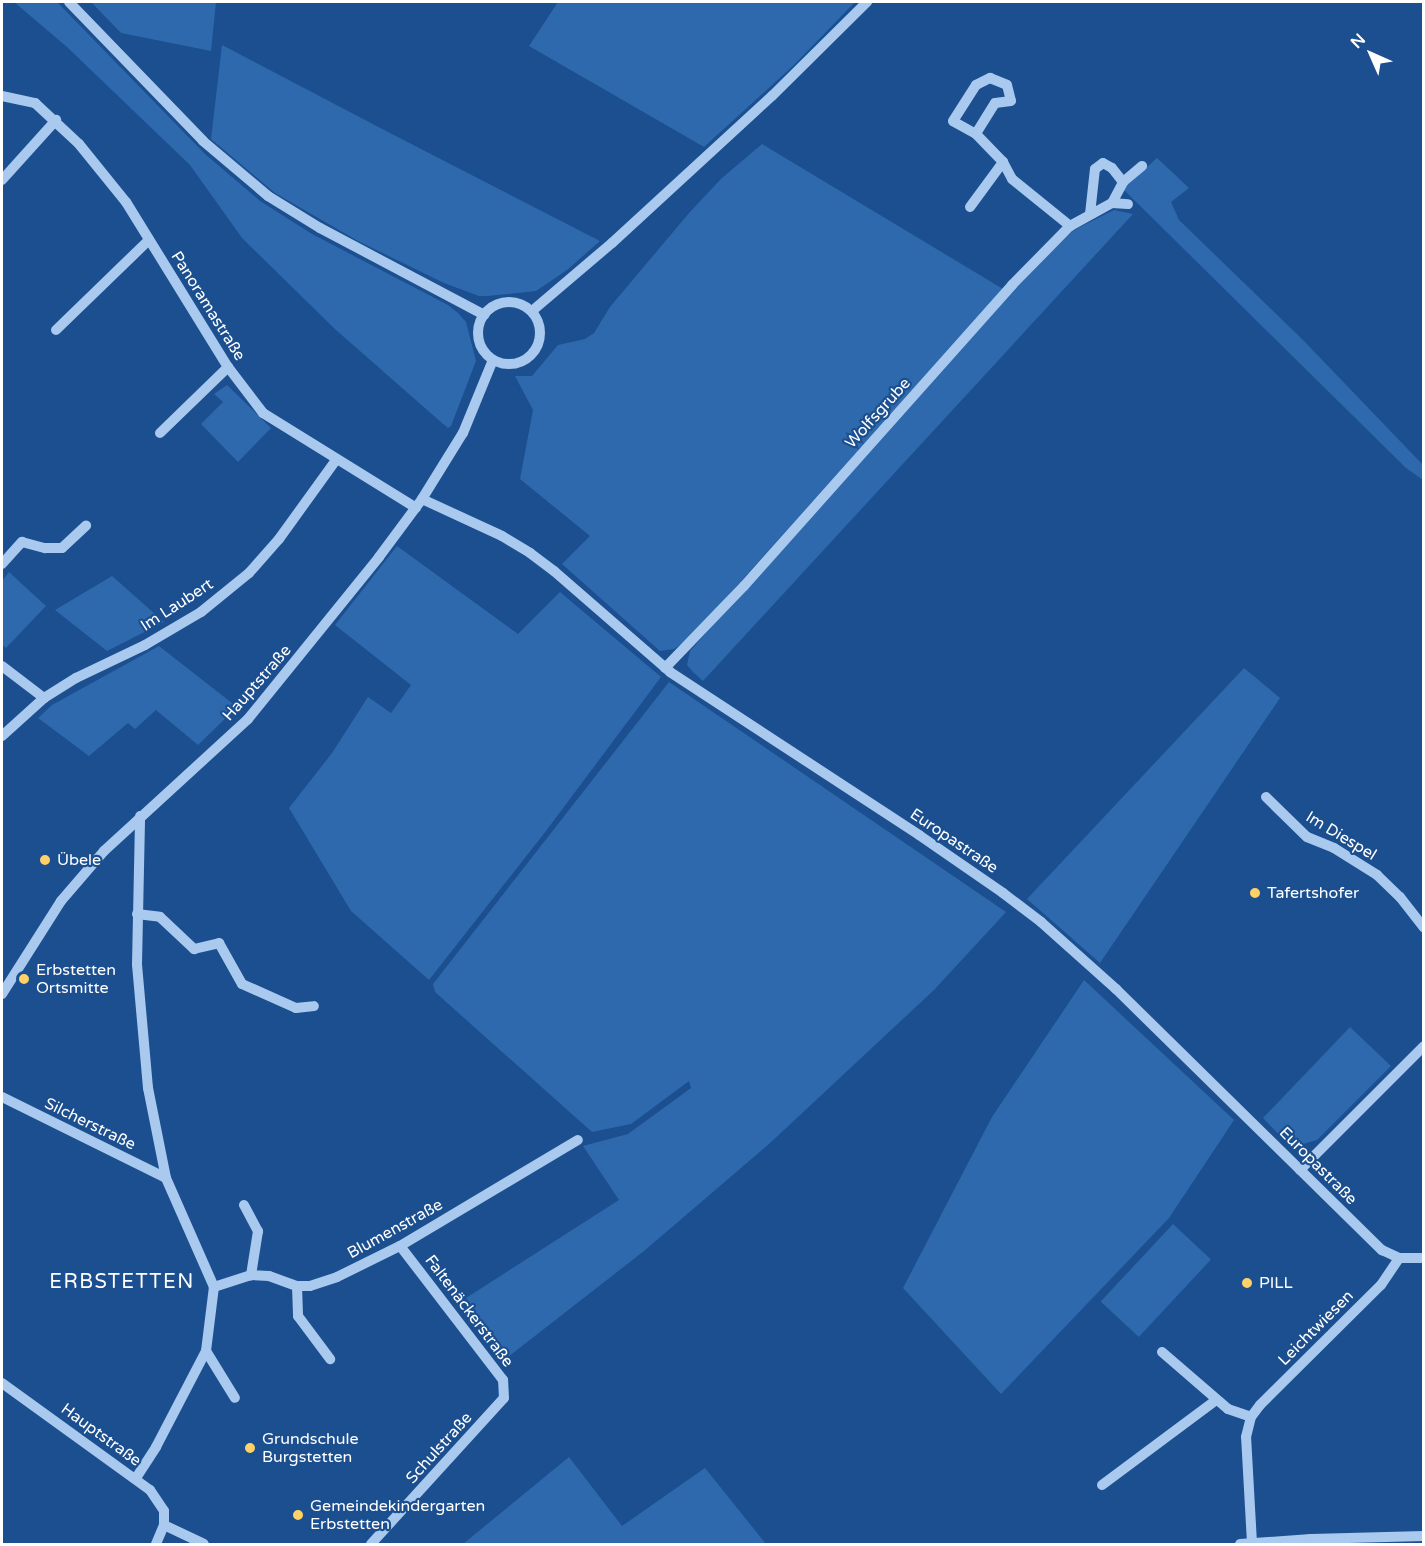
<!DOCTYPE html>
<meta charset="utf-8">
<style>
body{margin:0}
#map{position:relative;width:1425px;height:1546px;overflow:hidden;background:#1b4f8f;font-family:"Varela Round",sans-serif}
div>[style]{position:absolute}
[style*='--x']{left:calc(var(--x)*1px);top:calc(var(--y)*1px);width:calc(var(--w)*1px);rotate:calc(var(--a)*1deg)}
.green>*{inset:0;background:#2e69ad;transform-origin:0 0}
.minor>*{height:10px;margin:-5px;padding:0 5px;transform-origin:5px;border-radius:5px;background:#a9c9ee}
.minor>.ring{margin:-5px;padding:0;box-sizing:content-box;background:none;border:10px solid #a9c9ee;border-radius:50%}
.dots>*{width:16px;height:16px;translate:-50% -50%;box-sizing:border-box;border:3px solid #1b4f8f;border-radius:50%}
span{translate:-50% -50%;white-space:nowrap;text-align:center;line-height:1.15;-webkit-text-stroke:4.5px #1b4f8f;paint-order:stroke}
.street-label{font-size:16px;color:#fff}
.poi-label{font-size:16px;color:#fff}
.left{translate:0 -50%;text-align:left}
.quarter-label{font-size:20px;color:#fff;letter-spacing:1.5px}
.frame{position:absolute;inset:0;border:3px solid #fff;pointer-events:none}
.north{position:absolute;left:1341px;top:24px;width:60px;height:60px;-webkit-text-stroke:4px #1b4f8f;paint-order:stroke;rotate:315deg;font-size:16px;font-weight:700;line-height:24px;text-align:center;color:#fff}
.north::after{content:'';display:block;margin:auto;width:21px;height:27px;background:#fff;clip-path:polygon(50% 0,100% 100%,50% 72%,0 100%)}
</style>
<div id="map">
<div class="green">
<i style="clip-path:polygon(14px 2px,57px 2px,205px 154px,260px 201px,312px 234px,448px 305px,458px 313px,466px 322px,476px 361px,451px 426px,448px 428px,442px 423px,336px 330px,242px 238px,190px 165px,67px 47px)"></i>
<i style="clip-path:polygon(91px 2px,216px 2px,211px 51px,121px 33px)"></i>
<i style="clip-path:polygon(558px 2px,855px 2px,794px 65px,704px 147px,529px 46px)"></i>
<i style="clip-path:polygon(222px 45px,388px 132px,600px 241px,567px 270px,536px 291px,488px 296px,479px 296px,444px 283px,358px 241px,275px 193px,211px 139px)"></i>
<i style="clip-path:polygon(762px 144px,1003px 289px,689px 639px,674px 649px,660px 651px,562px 564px,590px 536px,520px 479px,533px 410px,515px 376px,532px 376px,558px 345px,585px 339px,594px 333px,610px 307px,689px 213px,722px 178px)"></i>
<i style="clip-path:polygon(1157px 158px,1189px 188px,1171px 202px,1179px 220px,1304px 341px,1423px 465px,1423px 480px,1406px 468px,1123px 189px)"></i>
<i style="clip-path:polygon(1114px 210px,1133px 214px,703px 681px,693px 672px,687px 665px,690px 651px,1009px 292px,1074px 230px)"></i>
<i style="clip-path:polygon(227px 385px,271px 428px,238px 462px,201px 424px,223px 402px,214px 394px)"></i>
<i style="clip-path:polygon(397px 546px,518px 634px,560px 592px,661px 677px,546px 831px,429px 980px,351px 911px,289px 808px,332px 753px,368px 697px,391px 713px,411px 685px,335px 625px)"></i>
<i style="clip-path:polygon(9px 572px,46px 606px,6px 648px,2px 645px,2px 581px)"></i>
<i style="clip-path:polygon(112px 576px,164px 622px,107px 651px,55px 610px)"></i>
<i style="clip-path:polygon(159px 646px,237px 707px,198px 745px,156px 710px,135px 729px,128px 723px,89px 756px,38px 718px,52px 705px)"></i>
<i style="clip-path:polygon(1244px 668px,1280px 698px,1100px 963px,1027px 899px)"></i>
<i style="clip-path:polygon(669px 682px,1006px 912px,934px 990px,769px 1144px,644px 1251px,503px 1361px,466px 1298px,619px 1200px,583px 1146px,628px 1134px,691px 1088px,689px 1081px,631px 1124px,592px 1132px,435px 992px,433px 984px)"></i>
<i style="clip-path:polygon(1084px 980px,1234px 1120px,1169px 1218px,1001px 1394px,903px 1288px,992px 1117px)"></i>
<i style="clip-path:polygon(1350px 1027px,1391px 1066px,1317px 1140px,1300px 1145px,1285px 1141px,1263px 1118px)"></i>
<i style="left:1173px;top:1224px;width:52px;height:106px;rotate:43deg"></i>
<i style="clip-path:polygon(569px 1457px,622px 1526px,705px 1468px,766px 1544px,463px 1544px)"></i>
</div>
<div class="minor">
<i style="--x:69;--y:2;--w:193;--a:46"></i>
<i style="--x:203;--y:141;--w:85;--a:40.2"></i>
<i style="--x:268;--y:196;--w:61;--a:31.6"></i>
<i style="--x:320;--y:228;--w:186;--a:27.9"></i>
<i style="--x:2;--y:96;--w:34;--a:12"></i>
<i style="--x:35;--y:103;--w:60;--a:43"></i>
<i style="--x:79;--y:144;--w:75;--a:51"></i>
<i style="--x:126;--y:202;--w:194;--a:58.3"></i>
<i style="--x:228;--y:367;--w:58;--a:52.7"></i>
<i style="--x:263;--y:413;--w:180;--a:31.8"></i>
<i style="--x:976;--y:134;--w:26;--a:-151"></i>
<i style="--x:953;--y:121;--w:43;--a:-57.4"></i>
<i style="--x:976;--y:85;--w:16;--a:-27"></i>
<i style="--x:990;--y:78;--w:18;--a:22"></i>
<i style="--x:1007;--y:85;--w:16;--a:76"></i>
<i style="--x:1011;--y:101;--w:16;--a:173"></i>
<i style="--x:995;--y:103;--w:36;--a:122"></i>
<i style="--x:976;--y:134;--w:39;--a:46"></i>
<i style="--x:1003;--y:162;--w:19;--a:62"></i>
<i style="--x:1012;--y:179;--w:75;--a:39"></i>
<i style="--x:2;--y:180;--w:81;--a:-48"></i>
<i style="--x:1112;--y:203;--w:24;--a:-62"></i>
<i style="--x:1123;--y:182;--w:25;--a:-40"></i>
<i style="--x:970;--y:207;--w:56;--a:-53.7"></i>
<i style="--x:1090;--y:214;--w:45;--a:-83.7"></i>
<i style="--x:1095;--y:169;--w:10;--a:-37"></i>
<i style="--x:1103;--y:163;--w:10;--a:29"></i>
<i style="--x:1112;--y:168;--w:18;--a:52"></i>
<i class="ring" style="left:478px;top:302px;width:52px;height:52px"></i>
<i style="--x:532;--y:311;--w:105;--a:-40.4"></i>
<i style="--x:612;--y:243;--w:217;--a:-42.6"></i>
<i style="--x:772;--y:96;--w:134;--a:-44.7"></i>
<i style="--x:56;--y:330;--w:129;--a:-44.1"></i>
<i style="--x:160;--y:433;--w:95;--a:-44.1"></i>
<i style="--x:422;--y:499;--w:88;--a:24.8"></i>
<i style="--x:502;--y:536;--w:33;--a:31"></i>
<i style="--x:530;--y:553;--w:30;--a:37"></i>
<i style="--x:554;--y:571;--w:154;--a:41"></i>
<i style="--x:670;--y:672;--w:298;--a:33.2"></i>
<i style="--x:919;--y:835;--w:102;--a:34.6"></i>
<i style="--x:1003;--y:893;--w:48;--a:37.3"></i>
<i style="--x:1041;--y:922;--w:101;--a:41.8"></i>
<i style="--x:1116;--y:989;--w:373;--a:44.5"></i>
<i style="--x:1382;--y:1250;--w:19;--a:25"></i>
<i style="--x:1399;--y:1258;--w:25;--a:0"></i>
<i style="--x:2;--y:564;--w:30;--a:-48"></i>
<i style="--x:22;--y:542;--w:24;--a:15"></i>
<i style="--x:45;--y:548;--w:17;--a:0"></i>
<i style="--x:62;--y:548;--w:33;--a:-43"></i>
<i style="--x:2;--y:666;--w:53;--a:37.3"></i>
<i style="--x:665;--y:668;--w:114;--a:-46.1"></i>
<i style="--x:744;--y:586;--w:403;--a:-48.3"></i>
<i style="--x:1012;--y:285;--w:83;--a:-45.5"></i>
<i style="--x:1070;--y:226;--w:48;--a:-28.7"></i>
<i style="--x:1112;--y:203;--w:16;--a:4"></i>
<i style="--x:2;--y:736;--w:57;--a:-42.1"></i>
<i style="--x:44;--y:698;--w:38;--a:-32"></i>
<i style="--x:76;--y:678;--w:76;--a:-25.6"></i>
<i style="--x:145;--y:645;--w:65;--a:-30.5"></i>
<i style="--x:201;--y:612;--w:62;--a:-39.1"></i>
<i style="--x:249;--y:573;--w:45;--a:-48.6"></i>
<i style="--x:279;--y:539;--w:97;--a:-54.2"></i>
<i style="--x:1266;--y:797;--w:57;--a:44.3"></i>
<i style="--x:1307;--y:837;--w:29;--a:22"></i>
<i style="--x:1334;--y:848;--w:51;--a:32.1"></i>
<i style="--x:1377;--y:875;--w:32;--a:44"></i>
<i style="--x:1400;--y:897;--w:39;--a:52"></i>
<i style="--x:137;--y:914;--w:23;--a:7"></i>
<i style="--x:160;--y:917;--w:47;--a:43.3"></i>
<i style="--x:194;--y:949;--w:26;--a:-13"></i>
<i style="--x:219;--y:943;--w:47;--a:60.7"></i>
<i style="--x:242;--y:984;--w:59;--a:24"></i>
<i style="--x:296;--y:1008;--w:18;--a:-6"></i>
<i style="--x:2;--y:994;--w:110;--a:-57.6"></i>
<i style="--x:61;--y:901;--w:66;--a:-49.3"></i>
<i style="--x:104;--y:851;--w:195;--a:-42.5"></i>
<i style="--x:248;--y:719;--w:208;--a:-51"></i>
<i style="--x:379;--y:557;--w:72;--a:-53.4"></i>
<i style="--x:422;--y:499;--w:78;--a:-58.2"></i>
<i style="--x:463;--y:433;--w:79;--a:-67.7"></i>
<i style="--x:2;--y:1097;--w:183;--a:26.3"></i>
<i style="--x:1300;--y:1170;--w:175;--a:-45"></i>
<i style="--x:244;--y:1205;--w:30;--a:62"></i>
<i style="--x:258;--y:1231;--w:45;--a:99"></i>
<i style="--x:297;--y:1286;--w:30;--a:88"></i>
<i style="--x:298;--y:1316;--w:54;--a:53.3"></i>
<i style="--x:214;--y:1287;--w:39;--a:-18"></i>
<i style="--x:251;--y:1275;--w:18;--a:3"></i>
<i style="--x:269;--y:1276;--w:30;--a:20"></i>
<i style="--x:297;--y:1286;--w:13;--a:0"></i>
<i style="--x:310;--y:1286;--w:28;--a:-18"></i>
<i style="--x:337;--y:1277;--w:70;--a:-26.2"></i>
<i style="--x:400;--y:1246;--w:207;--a:-30.8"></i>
<i style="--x:206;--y:1351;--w:55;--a:58.3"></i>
<i style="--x:1162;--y:1352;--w:87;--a:40.8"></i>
<i style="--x:1228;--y:1409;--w:24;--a:19"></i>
<i style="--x:2;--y:1383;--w:183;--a:35.9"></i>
<i style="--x:150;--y:1490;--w:25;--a:56"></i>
<i style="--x:164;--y:1511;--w:14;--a:90"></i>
<i style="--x:164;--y:1525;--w:21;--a:113"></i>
<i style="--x:136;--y:1478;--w:37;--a:-57"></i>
<i style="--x:156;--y:1447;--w:108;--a:-62.5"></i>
<i style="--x:206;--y:1351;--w:64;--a:-82.9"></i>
<i style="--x:214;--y:1287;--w:119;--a:-113.8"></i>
<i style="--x:166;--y:1178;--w:92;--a:-101.3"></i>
<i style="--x:148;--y:1088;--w:124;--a:-95.1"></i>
<i style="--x:137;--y:964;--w:148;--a:-88.8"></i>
<i style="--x:1102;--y:1485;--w:142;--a:-36.7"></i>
<i style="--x:164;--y:1525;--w:44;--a:25.4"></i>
<i style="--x:1252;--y:1543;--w:106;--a:-93.2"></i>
<i style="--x:1246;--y:1437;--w:21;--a:-76"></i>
<i style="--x:1251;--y:1417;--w:15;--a:-53"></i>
<i style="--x:1260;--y:1405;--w:170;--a:-44.8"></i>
<i style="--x:1381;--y:1285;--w:32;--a:-56"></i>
<i style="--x:371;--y:1544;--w:197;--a:-47.7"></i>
<i style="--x:504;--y:1398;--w:18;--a:-93"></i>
<i style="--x:503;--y:1380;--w:169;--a:-127.5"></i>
<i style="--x:1240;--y:1544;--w:71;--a:-4"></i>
<i style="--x:1311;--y:1539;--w:113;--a:-1.5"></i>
</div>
<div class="dots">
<i style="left:45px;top:860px;background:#ffd166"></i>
<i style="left:1255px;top:893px;background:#ffd166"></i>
<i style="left:24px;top:979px;background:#ffd166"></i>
<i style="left:1247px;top:1283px;background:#ffd166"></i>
<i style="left:250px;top:1448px;background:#ffd166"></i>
<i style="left:298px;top:1515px;background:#ffd166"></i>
</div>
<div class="street-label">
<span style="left:208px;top:306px;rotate:58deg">Panoramastraße</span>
<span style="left:878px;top:413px;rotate:-48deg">Wolfsgrube</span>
<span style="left:177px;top:605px;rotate:-33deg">Im Laubert</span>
<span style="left:257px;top:683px;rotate:-49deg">Hauptstraße</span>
<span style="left:1341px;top:836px;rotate:31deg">Im Diespel</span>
<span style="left:954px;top:841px;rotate:34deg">Europastraße</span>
<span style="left:90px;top:1124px;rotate:26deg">Silcherstraße</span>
<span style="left:1318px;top:1166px;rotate:45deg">Europastraße</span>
<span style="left:395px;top:1229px;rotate:-29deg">Blumenstraße</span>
<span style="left:469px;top:1311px;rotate:53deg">Faltenäckerstraße</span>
<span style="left:1316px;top:1328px;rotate:-45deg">Leichtwiesen</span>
<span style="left:101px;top:1435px;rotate:36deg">Hauptstraße</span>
<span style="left:439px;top:1448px;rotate:-48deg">Schulstraße</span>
</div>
<div class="poi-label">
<span class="left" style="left:57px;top:860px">Übele</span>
<span class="left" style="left:1267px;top:893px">Tafertshofer</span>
<span class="left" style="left:36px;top:979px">Erbstetten<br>Ortsmitte</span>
<span class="left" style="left:1259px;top:1283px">PILL</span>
<span class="left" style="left:262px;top:1448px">Grundschule<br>Burgstetten</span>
<span class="left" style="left:310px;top:1515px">Gemeindekindergarten<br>Erbstetten</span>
</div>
<div class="quarter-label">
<span style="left:122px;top:1282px">ERBSTETTEN</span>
</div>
<div class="frame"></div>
<div class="north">N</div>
</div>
